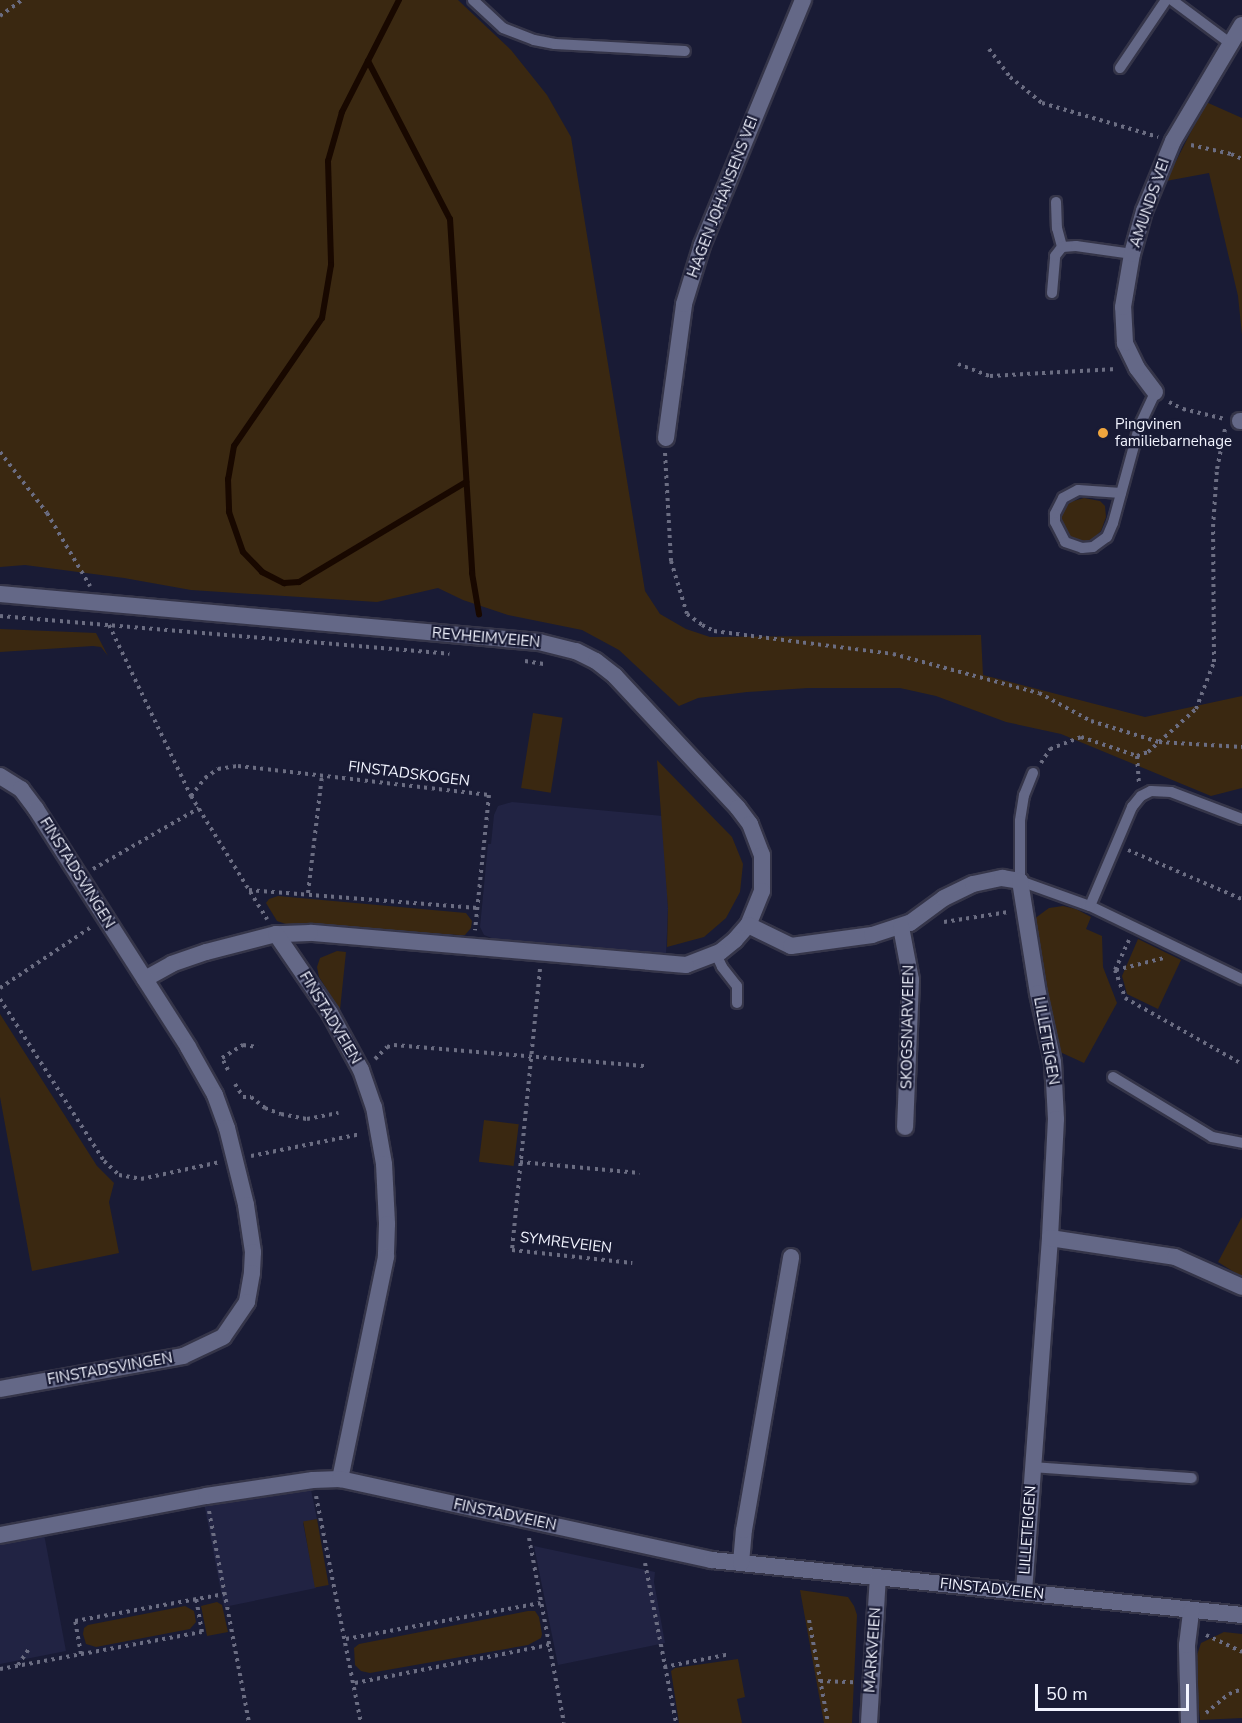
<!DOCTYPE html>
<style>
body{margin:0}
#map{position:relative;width:1242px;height:1723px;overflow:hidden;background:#191b35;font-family:"Nunito Sans",sans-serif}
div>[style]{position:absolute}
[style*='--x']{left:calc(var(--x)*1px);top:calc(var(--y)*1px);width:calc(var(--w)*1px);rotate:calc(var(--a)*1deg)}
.built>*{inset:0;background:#212343}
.green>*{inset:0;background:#3a2811;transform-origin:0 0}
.stream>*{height:6px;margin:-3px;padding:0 3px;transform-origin:3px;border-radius:3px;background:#180800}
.path>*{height:4px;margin-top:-2px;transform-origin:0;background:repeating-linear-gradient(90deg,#6b6d82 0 3px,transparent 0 7.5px)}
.roads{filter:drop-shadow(2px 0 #353549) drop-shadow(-2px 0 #353549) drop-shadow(0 2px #353549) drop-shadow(0 -2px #353549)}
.service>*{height:10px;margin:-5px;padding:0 5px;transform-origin:5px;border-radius:5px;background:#646887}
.minor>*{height:16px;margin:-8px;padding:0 8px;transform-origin:8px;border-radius:8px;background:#646887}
.dots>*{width:16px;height:16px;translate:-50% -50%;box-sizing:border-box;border:3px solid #191b35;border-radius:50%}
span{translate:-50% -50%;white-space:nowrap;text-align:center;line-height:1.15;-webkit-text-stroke:4.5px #191b35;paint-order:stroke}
.street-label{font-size:15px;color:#f2f4ff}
.poi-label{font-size:15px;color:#f2f4ff}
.left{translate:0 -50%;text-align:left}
.scale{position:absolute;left:1035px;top:1684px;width:154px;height:27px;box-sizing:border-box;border:3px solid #f2f4ff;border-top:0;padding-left:8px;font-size:18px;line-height:21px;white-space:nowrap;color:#f2f4ff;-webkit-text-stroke:4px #191b35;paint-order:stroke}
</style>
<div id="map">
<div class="built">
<i style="clip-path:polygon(512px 802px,663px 816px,668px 908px,666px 955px,494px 939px,484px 935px,480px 927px,488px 844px,491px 844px,494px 815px,498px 806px)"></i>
<i style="clip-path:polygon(310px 1485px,317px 1519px,303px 1523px,316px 1588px,224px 1607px,204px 1503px)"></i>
<i style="clip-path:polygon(44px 1534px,66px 1651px,0 1664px,0 1542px)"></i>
<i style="clip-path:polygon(534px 1546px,655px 1572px,654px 1582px,665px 1643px,558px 1665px)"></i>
</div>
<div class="green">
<i style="clip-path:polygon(0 0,458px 0,511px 50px,547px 95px,571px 137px,645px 591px,660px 614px,686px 629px,710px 637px,981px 635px,983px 675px,1145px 717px,1242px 696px,1242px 788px,1211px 796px,1061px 734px,1006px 722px,936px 696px,900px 688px,808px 688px,747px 692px,698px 698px,679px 706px,619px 650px,582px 630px,508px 615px,463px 600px,438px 588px,377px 602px,191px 590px,124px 578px,25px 565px,0 567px)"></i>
<i style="clip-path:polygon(1206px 102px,1242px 118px,1242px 335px,1238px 296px,1209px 173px,1166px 181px)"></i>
<i style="clip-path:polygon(1084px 498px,1100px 501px,1105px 506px,1106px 517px,1101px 531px,1090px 542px,1077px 544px,1068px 538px,1060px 521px,1063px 510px,1070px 502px)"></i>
<i style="clip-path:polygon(0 629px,96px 633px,108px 656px,101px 647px,93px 646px,0 652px)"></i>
<i style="left:533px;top:713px;width:30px;height:76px;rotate:9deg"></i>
<i style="clip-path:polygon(657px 760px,732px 837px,743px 864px,740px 892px,726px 918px,704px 937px,667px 947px,668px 908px)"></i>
<i style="clip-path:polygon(278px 896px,466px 913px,472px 921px,471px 928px,465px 935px,459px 935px,286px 924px,277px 921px,266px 903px,269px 899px)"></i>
<i style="clip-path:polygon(1063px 906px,1076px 909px,1091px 917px,1086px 929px,1102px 936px,1103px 967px,1117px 1003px,1084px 1063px,1060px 1052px,1044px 985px,1034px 919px,1049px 908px)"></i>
<i style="clip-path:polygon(1138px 939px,1181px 960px,1158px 1009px,1127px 994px,1122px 976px)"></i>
<i style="clip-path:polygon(337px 951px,346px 952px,340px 1010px,319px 977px,317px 967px,320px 958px)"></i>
<i style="clip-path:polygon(0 1014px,97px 1166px,114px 1183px,109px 1202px,119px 1253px,32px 1271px,0 1097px)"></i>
<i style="left:484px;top:1120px;width:35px;height:42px;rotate:7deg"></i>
<i style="clip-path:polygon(1242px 1217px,1242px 1277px,1218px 1262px)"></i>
<i style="left:317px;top:1519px;width:67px;height:14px;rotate:80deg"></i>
<i style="clip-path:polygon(800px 1590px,848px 1597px,854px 1606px,857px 1615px,852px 1723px,824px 1723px)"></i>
<i style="clip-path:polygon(217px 1602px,222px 1605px,228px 1632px,207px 1636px,201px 1606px)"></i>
<i style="clip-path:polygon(185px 1606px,194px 1611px,196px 1622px,190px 1629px,96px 1647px,86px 1644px,83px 1634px,84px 1628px,88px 1625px)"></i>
<i style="clip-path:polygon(528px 1611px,535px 1611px,539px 1617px,542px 1634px,541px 1638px,528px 1645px,370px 1673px,361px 1671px,355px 1665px,354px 1648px,359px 1644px)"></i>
<i style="clip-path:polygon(1224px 1632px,1242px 1634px,1242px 1718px,1200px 1720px,1195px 1661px,1201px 1643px)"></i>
<i style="clip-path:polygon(738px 1659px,745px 1697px,737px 1699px,742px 1723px,679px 1723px,671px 1671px,675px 1668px)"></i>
</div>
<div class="stream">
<i style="--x:399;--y:0;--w:126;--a:117"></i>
<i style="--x:342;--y:112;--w:51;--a:105.9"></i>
<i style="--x:328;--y:161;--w:104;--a:88.3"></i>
<i style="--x:331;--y:265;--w:54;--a:99.6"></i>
<i style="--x:322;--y:318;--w:155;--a:124.5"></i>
<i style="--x:234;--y:446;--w:34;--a:100"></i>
<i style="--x:228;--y:479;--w:33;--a:88"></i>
<i style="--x:229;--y:512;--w:42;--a:70.7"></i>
<i style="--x:243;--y:552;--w:28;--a:46"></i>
<i style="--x:262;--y:572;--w:25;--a:27"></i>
<i style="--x:284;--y:583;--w:15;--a:-4"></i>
<i style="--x:299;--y:582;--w:195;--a:-30.9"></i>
<i style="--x:368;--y:61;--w:178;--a:62.6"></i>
<i style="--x:450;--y:219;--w:355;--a:86.4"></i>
<i style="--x:472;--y:573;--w:42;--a:80.3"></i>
</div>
<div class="path">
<i style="--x:0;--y:16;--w:27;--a:-36"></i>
<i style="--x:989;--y:49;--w:35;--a:53"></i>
<i style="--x:1010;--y:77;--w:41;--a:39.1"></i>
<i style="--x:1042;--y:103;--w:121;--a:16.3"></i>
<i style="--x:1191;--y:145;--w:41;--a:12.7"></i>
<i style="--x:1231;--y:154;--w:12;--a:24"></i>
<i style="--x:958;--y:364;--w:34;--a:21"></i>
<i style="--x:990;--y:376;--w:127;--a:-3.2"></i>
<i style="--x:1169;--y:402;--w:16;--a:27"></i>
<i style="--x:1183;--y:409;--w:43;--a:13.4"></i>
<i style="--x:0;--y:452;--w:77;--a:52.4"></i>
<i style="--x:47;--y:513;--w:85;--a:59.5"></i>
<i style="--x:665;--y:453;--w:108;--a:86.8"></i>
<i style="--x:671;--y:561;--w:55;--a:73.2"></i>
<i style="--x:687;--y:614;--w:19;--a:36"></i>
<i style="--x:702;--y:625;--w:13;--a:27"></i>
<i style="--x:714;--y:631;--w:180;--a:7.3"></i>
<i style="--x:893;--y:654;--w:151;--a:15"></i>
<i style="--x:1039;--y:693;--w:59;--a:28.3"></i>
<i style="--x:1091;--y:721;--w:71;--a:17.2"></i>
<i style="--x:1159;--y:742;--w:83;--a:3.4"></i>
<i style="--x:0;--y:616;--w:451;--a:4.8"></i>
<i style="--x:109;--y:625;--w:190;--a:64.4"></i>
<i style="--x:191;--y:796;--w:145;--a:58.3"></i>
<i style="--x:525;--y:661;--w:19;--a:9"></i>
<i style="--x:1137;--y:756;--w:26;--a:86"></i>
<i style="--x:1041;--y:763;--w:17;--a:-57"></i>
<i style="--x:1050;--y:749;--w:33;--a:-21"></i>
<i style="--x:1081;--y:737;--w:59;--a:18.7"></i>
<i style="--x:1137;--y:756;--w:12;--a:-20"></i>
<i style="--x:1148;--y:752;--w:64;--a:-41.9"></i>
<i style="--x:1196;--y:709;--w:50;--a:-69"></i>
<i style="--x:1214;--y:662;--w:135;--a:-90.4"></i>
<i style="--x:1213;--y:527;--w:58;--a:-86.1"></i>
<i style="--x:1217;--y:469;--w:41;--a:-78.7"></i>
<i style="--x:191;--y:796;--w:23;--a:-52"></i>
<i style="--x:205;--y:778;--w:16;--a:-35"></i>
<i style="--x:218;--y:769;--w:20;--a:-9"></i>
<i style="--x:238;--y:766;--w:253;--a:6.6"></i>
<i style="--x:489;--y:795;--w:136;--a:95.9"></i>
<i style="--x:1128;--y:850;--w:124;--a:23.3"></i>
<i style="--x:93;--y:869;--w:122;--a:-29.9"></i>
<i style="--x:249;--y:890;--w:229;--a:4.5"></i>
<i style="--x:308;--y:893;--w:118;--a:-83.2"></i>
<i style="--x:944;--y:922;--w:65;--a:-8.9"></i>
<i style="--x:1129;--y:940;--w:33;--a:115"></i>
<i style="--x:1115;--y:970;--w:30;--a:70"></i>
<i style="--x:1125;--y:998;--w:134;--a:29.4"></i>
<i style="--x:540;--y:969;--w:282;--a:95.7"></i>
<i style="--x:512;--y:1250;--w:121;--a:6.2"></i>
<i style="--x:1116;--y:970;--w:49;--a:-14"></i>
<i style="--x:0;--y:988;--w:110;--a:-33.8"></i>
<i style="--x:0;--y:999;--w:193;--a:57.3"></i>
<i style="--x:104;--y:1161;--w:21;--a:43"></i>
<i style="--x:119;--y:1175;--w:22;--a:10"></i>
<i style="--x:141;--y:1179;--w:81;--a:-12.1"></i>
<i style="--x:375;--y:1059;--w:17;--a:-45"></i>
<i style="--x:387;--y:1047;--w:7;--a:-16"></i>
<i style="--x:394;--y:1045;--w:253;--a:4.8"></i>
<i style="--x:228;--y:1070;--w:13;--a:-117"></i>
<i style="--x:222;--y:1058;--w:25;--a:-32"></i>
<i style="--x:243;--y:1045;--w:15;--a:8"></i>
<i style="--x:235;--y:1084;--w:15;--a:58"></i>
<i style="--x:243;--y:1097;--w:8;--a:0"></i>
<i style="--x:251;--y:1097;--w:18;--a:38"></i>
<i style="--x:265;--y:1108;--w:17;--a:21"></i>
<i style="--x:281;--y:1114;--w:26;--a:11"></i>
<i style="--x:307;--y:1119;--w:32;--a:-11"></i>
<i style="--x:251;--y:1156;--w:112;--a:-11.3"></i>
<i style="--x:520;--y:1162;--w:120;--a:5.3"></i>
<i style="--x:316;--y:1496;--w:231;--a:78.8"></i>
<i style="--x:209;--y:1511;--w:216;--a:79.3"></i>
<i style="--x:529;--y:1538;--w:188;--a:79.3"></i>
<i style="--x:645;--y:1563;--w:163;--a:79"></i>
<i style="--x:809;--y:1620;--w:105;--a:79.5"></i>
<i style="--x:1206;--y:1635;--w:40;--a:25"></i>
<i style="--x:346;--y:1639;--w:198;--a:-10.5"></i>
<i style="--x:81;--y:1654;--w:34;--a:-100"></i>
<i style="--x:75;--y:1621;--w:152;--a:-10.2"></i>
<i style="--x:18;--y:1665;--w:22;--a:-56"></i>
<i style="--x:664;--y:1667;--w:67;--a:-11.1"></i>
<i style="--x:0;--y:1669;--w:205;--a:-10.4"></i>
<i style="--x:202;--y:1632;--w:34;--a:-100"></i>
<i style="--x:820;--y:1681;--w:34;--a:2"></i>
<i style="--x:355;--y:1683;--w:198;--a:-11.1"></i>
<i style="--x:1206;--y:1713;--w:30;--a:-40"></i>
<i style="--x:1229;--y:1694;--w:14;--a:-21"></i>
</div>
<div class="roads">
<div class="service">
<i style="--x:473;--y:0;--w:41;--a:43"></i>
<i style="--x:503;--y:28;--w:33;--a:21"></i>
<i style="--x:534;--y:40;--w:21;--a:11"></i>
<i style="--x:555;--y:44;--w:130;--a:3.1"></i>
<i style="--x:1172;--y:0;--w:72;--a:36.6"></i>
<i style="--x:1120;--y:68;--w:82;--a:-55.9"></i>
<i style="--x:1056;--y:202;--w:26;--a:88"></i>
<i style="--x:1057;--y:228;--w:20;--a:75"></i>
<i style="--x:1052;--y:293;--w:37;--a:-85"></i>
<i style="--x:1055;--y:256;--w:11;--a:-52"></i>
<i style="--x:1062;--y:247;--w:14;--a:-4"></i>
<i style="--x:1076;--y:246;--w:57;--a:8.1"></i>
<i style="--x:1121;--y:493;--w:43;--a:-176"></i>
<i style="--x:1078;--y:490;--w:17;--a:152"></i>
<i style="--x:1063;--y:498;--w:18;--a:117"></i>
<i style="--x:1055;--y:514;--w:8;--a:90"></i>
<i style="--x:1055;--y:522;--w:22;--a:63"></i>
<i style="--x:1065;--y:542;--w:18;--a:19"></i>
<i style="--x:1082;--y:548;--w:11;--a:-5"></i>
<i style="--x:1093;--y:547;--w:17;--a:-36"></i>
<i style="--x:1107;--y:537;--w:15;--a:-67"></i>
<i style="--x:1113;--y:523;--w:99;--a:-74.8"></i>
<i style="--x:1139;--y:427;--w:38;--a:-65"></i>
<i style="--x:1033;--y:773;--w:24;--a:112"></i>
<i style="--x:1024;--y:795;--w:26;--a:99"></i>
<i style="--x:1020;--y:821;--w:60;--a:90"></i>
<i style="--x:1020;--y:881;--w:74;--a:19.7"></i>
<i style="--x:1090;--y:906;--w:169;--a:25.7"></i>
<i style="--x:1090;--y:906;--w:108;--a:-67"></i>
<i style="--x:1132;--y:807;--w:14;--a:-51"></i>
<i style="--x:1141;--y:796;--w:11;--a:-27"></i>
<i style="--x:1151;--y:791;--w:20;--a:3"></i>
<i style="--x:1171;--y:792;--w:76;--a:20.8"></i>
<i style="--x:716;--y:954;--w:14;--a:65"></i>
<i style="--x:722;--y:967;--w:24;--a:52"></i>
<i style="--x:737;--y:986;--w:17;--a:90"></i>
<i style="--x:1113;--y:1077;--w:116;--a:31.2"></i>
<i style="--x:1212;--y:1137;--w:31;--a:11"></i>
<i style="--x:1033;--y:1467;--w:159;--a:4"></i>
</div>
<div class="minor">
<i style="--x:1155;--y:392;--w:30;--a:-127"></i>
<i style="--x:1137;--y:368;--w:28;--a:-116"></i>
<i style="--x:1125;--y:343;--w:36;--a:-93"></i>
<i style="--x:1123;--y:307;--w:54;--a:-80.4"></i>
<i style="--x:1132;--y:254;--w:45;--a:-74.4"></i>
<i style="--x:1144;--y:211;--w:76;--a:-67.5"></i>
<i style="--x:1173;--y:141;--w:135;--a:-59.3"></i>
<i style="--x:1240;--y:421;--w:2;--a:0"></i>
<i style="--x:666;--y:438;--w:135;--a:-82.3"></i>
<i style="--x:684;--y:304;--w:62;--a:-73"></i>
<i style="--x:702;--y:245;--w:265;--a:-67.6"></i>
<i style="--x:0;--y:594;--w:541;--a:5.09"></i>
<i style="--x:539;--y:642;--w:38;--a:14"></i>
<i style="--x:576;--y:651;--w:22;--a:27"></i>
<i style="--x:596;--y:661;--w:24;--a:38"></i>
<i style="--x:615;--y:676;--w:180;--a:47"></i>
<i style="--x:738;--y:808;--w:20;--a:53"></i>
<i style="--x:750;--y:824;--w:33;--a:69"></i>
<i style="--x:762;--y:855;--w:36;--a:90"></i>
<i style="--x:762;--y:891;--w:37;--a:112"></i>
<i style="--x:748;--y:925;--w:20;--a:131"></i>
<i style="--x:735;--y:940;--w:19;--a:141"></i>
<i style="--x:720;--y:952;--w:36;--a:159"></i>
<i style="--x:686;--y:965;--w:377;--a:-175.1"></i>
<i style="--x:310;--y:933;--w:34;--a:178"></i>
<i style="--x:276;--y:934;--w:72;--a:165.6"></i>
<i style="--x:206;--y:952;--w:36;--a:161"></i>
<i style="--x:172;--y:964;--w:31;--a:151"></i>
<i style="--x:0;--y:776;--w:25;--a:32"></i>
<i style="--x:21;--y:789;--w:25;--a:53"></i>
<i style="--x:36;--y:809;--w:282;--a:57.4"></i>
<i style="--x:188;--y:1047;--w:55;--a:60.6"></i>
<i style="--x:215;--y:1095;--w:35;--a:70"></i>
<i style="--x:227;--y:1128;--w:79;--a:76.1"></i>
<i style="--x:246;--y:1205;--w:48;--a:81.5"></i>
<i style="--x:253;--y:1252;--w:21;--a:93"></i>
<i style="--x:252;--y:1273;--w:29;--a:100"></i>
<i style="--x:247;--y:1302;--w:42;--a:124.4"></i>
<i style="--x:223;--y:1337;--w:44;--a:154.6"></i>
<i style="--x:183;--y:1356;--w:186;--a:169.8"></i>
<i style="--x:748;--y:925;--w:48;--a:26"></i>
<i style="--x:791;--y:946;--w:82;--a:-7.7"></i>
<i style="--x:872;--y:935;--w:40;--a:-18"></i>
<i style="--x:910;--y:923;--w:42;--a:-36.3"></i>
<i style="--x:944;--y:898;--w:32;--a:-26"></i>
<i style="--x:973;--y:884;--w:30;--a:-12"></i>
<i style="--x:1002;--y:878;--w:18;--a:9"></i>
<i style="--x:1020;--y:881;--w:113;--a:80.9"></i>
<i style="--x:1038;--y:993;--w:71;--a:77.7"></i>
<i style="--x:1053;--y:1062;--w:57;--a:87"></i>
<i style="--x:1056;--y:1119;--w:119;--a:92.9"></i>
<i style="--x:1050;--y:1238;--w:355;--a:94.2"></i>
<i style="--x:901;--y:927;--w:54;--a:79.3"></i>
<i style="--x:911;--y:980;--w:147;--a:92.3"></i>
<i style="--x:276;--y:934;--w:96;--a:55.6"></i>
<i style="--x:330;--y:1013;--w:65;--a:61.5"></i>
<i style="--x:361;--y:1070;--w:39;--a:71"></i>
<i style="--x:374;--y:1107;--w:58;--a:80"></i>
<i style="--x:384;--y:1164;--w:60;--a:87.1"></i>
<i style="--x:387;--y:1224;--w:33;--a:92"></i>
<i style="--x:386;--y:1257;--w:227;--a:101.7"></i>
<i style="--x:1050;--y:1238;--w:126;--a:8.6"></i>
<i style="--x:1175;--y:1257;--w:73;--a:24.1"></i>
<i style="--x:0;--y:1535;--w:210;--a:-10.7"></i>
<i style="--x:206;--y:1496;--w:108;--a:-8.5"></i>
<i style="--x:313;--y:1480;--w:27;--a:-2"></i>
<i style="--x:340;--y:1479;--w:381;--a:12.3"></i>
<i style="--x:712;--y:1560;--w:533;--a:5.92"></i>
<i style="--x:741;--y:1563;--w:33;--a:-85"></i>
<i style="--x:744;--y:1530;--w:277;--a:-80.2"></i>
<i style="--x:869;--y:1723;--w:146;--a:-86.5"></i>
<i style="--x:1189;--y:1723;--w:78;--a:-91.5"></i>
<i style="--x:1187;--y:1645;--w:35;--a:-83"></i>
</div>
</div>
<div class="dots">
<i style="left:1103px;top:433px;background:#f0a63e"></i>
</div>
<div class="street-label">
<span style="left:723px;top:197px;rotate:-69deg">HAGEN JOHANSENS VEI</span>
<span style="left:1150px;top:203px;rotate:-71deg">AMUNDS VEI</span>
<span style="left:486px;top:638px;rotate:5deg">REVHEIMVEIEN</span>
<span style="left:409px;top:774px;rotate:7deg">FINSTADSKOGEN</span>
<span style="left:77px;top:873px;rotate:58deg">FINSTADSVINGEN</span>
<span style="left:330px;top:1018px;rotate:59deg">FINSTADVEIEN</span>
<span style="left:908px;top:1027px;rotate:-89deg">SKOGSNARVEIEN</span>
<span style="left:1046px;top:1041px;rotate:80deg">LILLETEIGEN</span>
<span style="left:566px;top:1243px;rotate:7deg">SYMREVEIEN</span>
<span style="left:110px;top:1369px;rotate:-10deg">FINSTADSVINGEN</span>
<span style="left:505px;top:1515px;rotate:12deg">FINSTADVEIEN</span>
<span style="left:1028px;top:1530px;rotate:-86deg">LILLETEIGEN</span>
<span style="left:992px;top:1589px;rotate:6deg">FINSTADVEIEN</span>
<span style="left:873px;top:1650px;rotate:-86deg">MARKVEIEN</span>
</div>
<div class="poi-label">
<span class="left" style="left:1115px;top:433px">Pingvinen<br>familiebarnehage</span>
</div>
<div class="scale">50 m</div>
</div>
